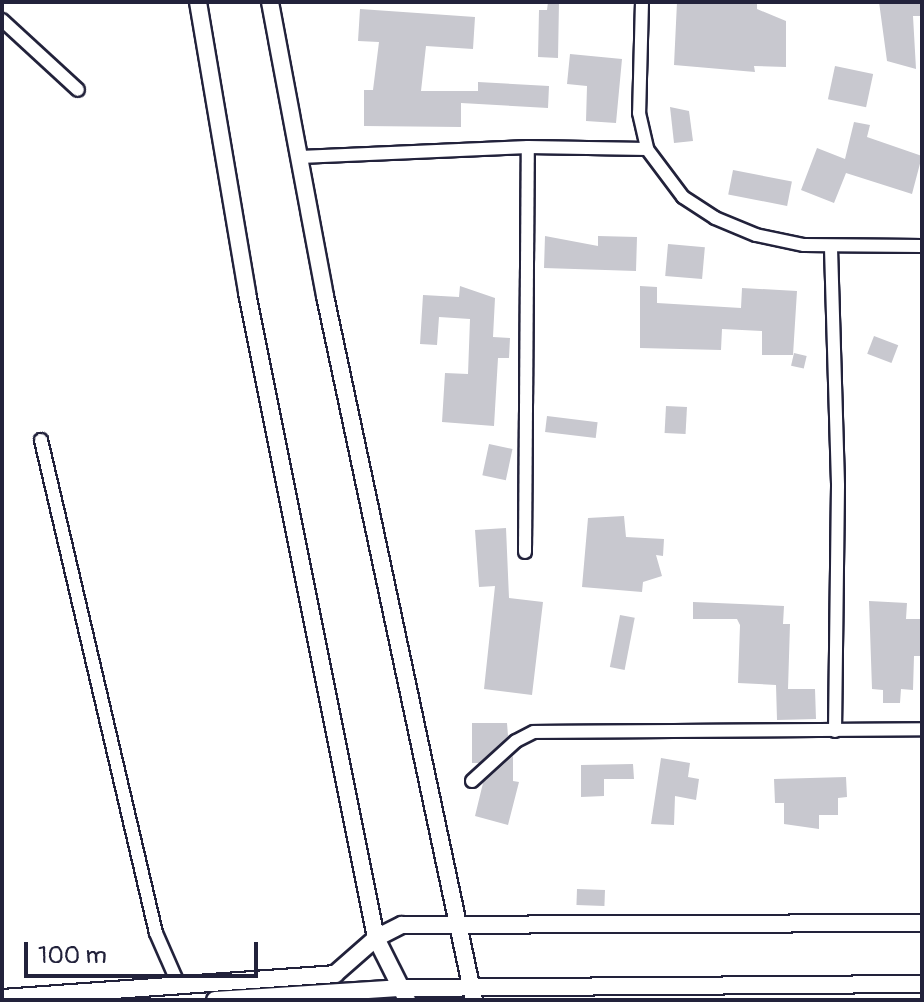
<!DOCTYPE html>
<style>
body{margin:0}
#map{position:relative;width:924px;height:1002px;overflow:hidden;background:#fff;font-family:Pangolin,sans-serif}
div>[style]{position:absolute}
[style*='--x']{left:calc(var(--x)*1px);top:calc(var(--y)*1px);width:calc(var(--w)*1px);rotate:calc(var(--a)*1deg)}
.building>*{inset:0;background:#c8c8cf;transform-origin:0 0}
.roads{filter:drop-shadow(2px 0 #22223b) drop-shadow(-2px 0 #22223b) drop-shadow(0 2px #22223b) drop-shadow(0 -2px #22223b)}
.minor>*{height:12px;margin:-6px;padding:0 6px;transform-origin:6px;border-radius:6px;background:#fff}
.tertiary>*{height:16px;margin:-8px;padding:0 8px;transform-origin:8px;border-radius:8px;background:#fff}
span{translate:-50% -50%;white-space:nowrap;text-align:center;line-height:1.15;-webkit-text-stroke:8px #fff;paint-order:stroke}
.frame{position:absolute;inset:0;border:4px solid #22223b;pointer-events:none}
.scale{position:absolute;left:24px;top:942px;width:234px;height:36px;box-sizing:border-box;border:4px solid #22223b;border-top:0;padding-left:10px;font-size:24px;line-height:28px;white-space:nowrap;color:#22223b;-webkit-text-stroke:6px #fff;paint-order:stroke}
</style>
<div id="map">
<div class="building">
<i style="clip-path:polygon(548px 2px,559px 2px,558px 58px,538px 57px,539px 10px,547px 10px)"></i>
<i style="clip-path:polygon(677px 2px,757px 4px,757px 9px,786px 21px,786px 67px,754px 66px,755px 72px,674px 65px)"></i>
<i style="clip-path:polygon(879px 2px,922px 2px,922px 16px,913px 16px,916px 69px,887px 61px)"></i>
<i style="clip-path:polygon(360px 9px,475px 17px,473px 49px,426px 46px,421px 91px,478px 91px,478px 82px,549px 86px,548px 108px,461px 103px,461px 127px,364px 126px,364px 90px,373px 90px,379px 42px,358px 41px)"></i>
<i style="clip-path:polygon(570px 54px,622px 59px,616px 123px,586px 121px,587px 86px,567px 84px)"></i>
<i style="left:835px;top:66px;width:39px;height:34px;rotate:12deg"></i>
<i style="clip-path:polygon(670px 107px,689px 111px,693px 141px,674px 143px)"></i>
<i style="clip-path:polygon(854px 122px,870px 125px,867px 137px,922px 156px,912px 194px,846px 173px,834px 203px,801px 190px,817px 148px,845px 159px)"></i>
<i style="left:733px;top:170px;width:60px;height:25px;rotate:11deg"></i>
<i style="clip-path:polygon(545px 236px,598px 246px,598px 236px,637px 237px,636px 271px,544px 268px)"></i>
<i style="left:668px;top:244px;width:37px;height:32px;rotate:5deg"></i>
<i style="clip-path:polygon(460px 286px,495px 298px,493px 337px,510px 338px,509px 358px,498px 358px,494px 426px,442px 422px,445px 373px,468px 374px,470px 319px,439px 317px,437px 345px,420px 344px,423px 295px,459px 297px)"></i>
<i style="clip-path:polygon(640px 286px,657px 287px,657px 303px,741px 308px,742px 288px,797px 291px,793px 355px,762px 355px,762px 331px,722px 329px,721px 350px,640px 348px)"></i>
<i style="left:874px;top:336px;width:26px;height:19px;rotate:21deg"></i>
<i style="left:794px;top:353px;width:13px;height:13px;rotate:13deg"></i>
<i style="left:666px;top:406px;width:21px;height:27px;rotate:3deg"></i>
<i style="left:547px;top:416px;width:51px;height:16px;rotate:7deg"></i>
<i style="left:489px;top:444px;width:24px;height:32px;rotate:12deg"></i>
<i style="clip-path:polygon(624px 516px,626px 537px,664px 539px,663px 556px,656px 555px,662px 576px,643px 582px,642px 592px,582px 587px,588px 518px)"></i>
<i style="clip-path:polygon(506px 528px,509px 598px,543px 602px,532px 695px,484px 689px,495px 586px,479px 587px,475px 530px)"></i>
<i style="clip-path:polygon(869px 601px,907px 603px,906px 619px,922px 619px,922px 656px,914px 656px,913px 690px,901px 689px,900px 703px,883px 703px,883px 690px,872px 689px)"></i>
<i style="clip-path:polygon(693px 602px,784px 606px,783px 624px,790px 624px,788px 689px,815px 689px,816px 719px,777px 720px,776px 685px,738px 683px,740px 625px,737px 619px,693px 619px)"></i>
<i style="left:620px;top:615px;width:15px;height:53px;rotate:11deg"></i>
<i style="clip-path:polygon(472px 723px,507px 723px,508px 736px,479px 763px,472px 763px)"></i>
<i style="clip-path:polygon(513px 756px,513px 781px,519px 782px,508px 825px,475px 816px,483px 783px)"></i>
<i style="clip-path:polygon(661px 758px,690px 763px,688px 777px,699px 779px,696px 800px,675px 796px,674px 825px,651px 824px)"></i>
<i style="clip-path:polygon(633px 764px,634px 779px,604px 779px,604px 796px,581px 797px,581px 765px)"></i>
<i style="clip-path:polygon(846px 777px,847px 797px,838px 798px,838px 815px,819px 815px,819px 829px,784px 824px,784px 803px,775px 803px,774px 779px)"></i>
<i style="left:577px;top:889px;width:28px;height:16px;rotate:2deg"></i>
</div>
<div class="roads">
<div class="minor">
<i style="--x:642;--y:2;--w:111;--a:91.5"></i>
<i style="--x:639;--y:113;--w:37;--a:77"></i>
<i style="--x:647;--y:149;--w:60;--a:53.1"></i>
<i style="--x:683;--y:197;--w:38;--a:33"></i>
<i style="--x:715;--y:218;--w:44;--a:22.5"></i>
<i style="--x:756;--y:235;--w:49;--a:11.8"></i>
<i style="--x:804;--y:245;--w:118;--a:0.5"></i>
<i style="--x:2;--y:20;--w:103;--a:42.6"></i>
<i style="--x:300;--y:157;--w:228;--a:-2.5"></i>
<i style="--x:528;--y:147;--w:119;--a:1"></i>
<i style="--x:831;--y:248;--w:238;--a:88.3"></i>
<i style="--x:838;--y:486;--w:245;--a:90.7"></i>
<i style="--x:41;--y:440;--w:506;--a:76.87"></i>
<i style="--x:156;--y:933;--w:55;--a:66.3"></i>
<i style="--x:525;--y:552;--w:405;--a:-89.6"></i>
<i style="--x:472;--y:781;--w:59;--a:-42.3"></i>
<i style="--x:516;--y:741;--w:20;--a:-27"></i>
<i style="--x:534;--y:732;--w:388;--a:-0.4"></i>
</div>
<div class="tertiary">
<i style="--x:198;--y:2;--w:295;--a:80.4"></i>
<i style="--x:247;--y:293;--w:658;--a:78.69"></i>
<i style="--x:376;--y:938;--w:69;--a:63.4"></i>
<i style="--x:270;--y:2;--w:299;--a:79.4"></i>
<i style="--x:325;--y:296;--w:720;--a:78.05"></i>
<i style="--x:2;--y:998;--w:334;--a:-4.1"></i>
<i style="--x:335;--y:974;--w:55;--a:-41.3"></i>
<i style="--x:376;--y:938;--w:29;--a:-27"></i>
<i style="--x:402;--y:925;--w:520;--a:-0.22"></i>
<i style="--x:215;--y:1000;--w:184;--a:-3.7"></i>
<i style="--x:399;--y:988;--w:523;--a:-0.44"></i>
</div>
</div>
<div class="frame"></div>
<div class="scale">100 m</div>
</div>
